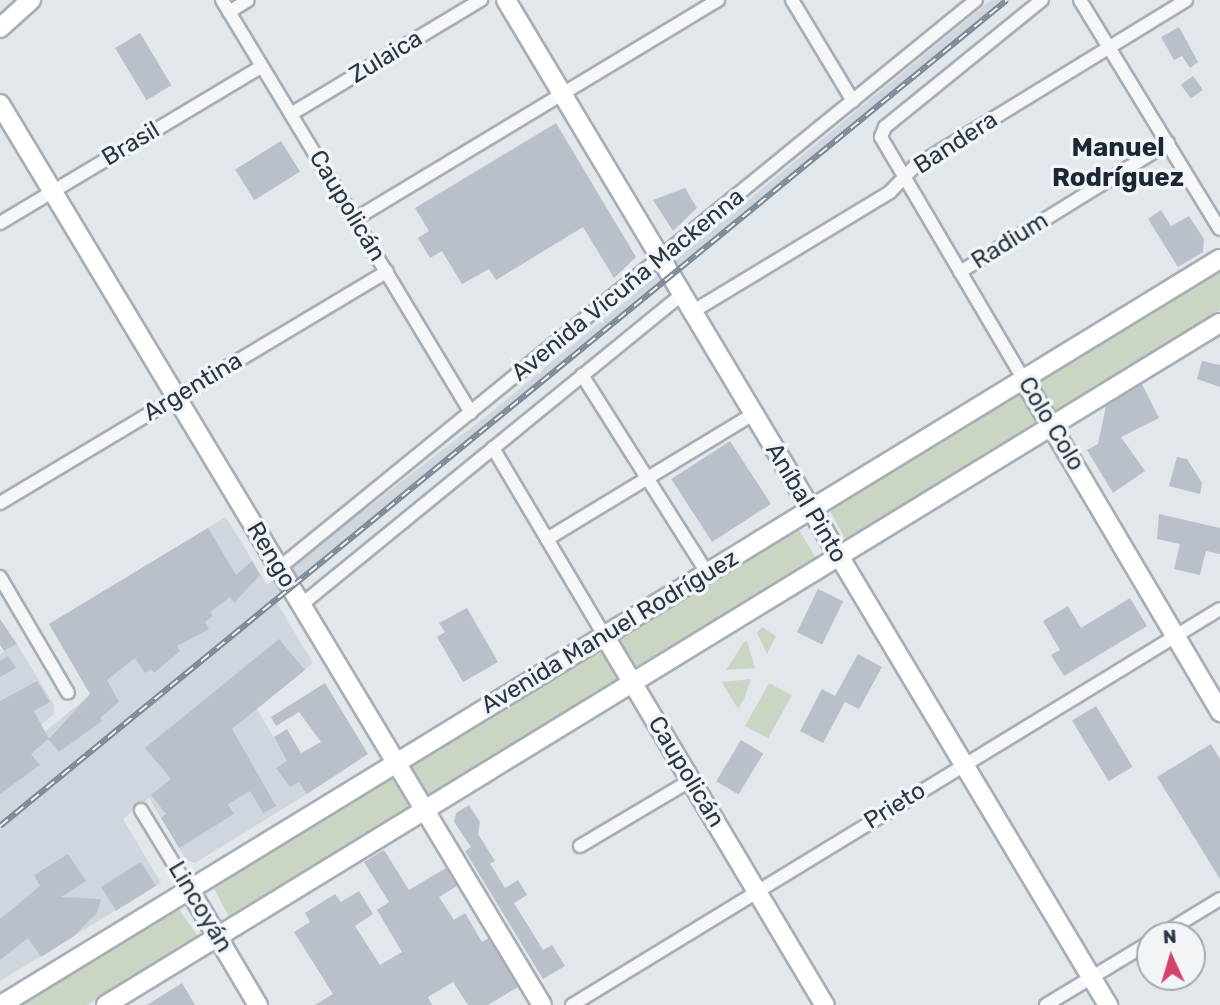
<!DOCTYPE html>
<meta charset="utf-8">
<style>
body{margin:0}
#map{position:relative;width:1220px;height:1005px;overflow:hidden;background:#e2e7eb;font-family:Rubik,sans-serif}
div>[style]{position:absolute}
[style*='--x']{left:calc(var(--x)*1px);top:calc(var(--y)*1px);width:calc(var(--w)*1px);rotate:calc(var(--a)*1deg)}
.built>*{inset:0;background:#d0d6dd}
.green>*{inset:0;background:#cad5c3;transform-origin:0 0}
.building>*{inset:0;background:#b9c0c9;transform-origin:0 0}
.roads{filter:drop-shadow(2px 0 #a7aeb6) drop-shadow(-2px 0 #a7aeb6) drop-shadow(0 2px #a7aeb6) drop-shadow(0 -2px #a7aeb6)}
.street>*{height:12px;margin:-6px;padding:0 6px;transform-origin:6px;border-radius:6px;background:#f5f7f9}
.secondary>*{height:18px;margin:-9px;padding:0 9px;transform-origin:9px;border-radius:9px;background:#fff}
.rail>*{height:6px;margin-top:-3px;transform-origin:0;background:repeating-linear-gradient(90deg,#f2f5f8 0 10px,#7b8895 0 20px);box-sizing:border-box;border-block:2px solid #7b8895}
span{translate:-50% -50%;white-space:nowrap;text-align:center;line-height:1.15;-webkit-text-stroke:7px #f2f5f8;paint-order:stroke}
.street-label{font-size:24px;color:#293644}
.neighbourhood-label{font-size:26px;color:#1b2734;font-weight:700}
.north{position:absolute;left:1136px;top:921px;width:70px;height:70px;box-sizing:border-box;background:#f2f5f8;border:2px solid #a2a9b0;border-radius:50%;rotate:356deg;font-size:19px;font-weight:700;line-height:28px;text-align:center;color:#293644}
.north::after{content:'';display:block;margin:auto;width:24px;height:32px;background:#d3436b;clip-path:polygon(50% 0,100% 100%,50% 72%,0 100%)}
</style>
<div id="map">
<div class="built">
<i style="clip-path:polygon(991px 0,1011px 0,277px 603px,313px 663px,257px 709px,307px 794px,195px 863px,187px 861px,149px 798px,123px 819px,161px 883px,0 981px,0 768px,95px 691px,85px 685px,49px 624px,226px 517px,267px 585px,484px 418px)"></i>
<i style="clip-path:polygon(17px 644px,54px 705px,53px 715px,0 759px,0 654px)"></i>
</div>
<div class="green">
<i style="clip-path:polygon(1220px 269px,1220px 310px,848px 544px,828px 507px)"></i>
<i style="clip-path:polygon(799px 530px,820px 565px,229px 917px,213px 887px)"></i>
<i style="clip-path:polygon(762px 627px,776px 636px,767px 654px,757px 633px)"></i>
<i style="clip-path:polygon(747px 641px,755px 668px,726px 670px,744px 642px)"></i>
<i style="clip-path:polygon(751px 679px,744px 699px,738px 709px,722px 682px)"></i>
<i style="left:769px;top:683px;width:26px;height:49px;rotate:29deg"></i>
<i style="clip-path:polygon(178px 908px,199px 938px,87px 1005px,17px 1005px)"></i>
</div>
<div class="building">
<i style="clip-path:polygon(1179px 27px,1198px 62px,1190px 68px,1182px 56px,1174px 60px,1161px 37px)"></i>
<i style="left:140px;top:33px;width:61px;height:29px;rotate:59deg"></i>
<i style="left:1193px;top:76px;width:17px;height:15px;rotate:54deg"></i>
<i style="clip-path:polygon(556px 123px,636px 257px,614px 278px,583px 227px,496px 280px,489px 269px,462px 284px,442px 251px,430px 258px,418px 238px,429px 231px,415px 208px)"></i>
<i style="left:281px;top:141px;width:36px;height:54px;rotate:58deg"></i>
<i style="clip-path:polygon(685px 188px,697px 208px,673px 231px,653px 200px)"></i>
<i style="clip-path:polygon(1161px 210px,1171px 226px,1189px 216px,1204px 239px,1203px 252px,1178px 267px,1148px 219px)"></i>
<i style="clip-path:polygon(1202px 361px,1220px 365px,1220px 387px,1197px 379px)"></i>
<i style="clip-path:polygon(1142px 384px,1159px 418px,1121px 437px,1145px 471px,1113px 493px,1087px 450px,1098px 444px,1106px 406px)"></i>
<i style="left:730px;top:441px;width:75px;height:70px;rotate:57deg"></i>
<i style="clip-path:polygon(1177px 457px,1187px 459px,1202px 483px,1200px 494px,1169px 486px)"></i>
<i style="clip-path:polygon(1159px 514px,1220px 528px,1220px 554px,1206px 551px,1200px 575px,1174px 569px,1180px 544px,1157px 539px)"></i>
<i style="clip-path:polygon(208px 528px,236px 575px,252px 561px,260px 575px,234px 603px,230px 597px,210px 612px,213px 616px,205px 622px,209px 629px,177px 646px,180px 651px,154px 673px,151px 669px,145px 673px,135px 658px,107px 680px,119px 702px,100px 718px,102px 721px,59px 752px,48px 739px,31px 754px,40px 765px,0 794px,0 701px,37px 681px,50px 702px,34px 711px,49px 739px,90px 694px,49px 624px)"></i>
<i style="left:818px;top:589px;width:28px;height:48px;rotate:26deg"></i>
<i style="clip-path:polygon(1130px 598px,1147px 626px,1064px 676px,1051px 655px,1060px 650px,1043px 621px,1068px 606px,1081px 628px)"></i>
<i style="clip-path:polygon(467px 608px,498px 662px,463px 682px,437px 637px,445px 632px,439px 623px)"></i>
<i style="clip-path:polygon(0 619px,17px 644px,4px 651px,0 645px)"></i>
<i style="clip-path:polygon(279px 639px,305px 670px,232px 729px,276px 806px,263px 813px,250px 791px,228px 804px,234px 814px,179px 848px,161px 818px,166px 814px,151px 795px,171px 779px,145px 748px)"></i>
<i style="clip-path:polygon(858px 654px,882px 667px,859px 709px,845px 702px,823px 743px,800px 731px,822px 689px,835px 696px)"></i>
<i style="clip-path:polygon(8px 656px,16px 668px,0 677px,0 661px)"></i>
<i style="clip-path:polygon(325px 683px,368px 754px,307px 794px,299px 782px,290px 787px,276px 768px,287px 761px,274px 737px,287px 729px,301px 753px,321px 742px,299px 712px,276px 726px,271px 717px)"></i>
<i style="left:1096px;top:706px;width:71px;height:28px;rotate:59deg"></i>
<i style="left:741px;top:740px;width:26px;height:48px;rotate:31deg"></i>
<i style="clip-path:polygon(1211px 744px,1220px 759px,1220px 879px,1157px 777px)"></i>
<i style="clip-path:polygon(469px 805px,480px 822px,478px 834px,495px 861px,490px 864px,496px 873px,505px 888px,518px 880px,527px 895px,514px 903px,543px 950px,552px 945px,565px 966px,543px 979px,465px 851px,471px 847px,454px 822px,456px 813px)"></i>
<i style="clip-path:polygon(384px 850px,409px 890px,446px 868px,457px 886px,439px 897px,454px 920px,465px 913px,482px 942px,489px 938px,518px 987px,488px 1005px,468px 1005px,453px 982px,428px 997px,432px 1005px,315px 1005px,333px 994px,294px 932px,310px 922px,305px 913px,335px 894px,341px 902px,359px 891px,373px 914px,355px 926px,380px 965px,402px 952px,377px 910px,389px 902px,364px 862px)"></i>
<i style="clip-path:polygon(68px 854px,86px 881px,61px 897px,101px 899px,97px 913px,74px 936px,41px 957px,28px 938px,0 960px,0 919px,40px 886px,34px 875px)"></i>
<i style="left:141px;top:862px;width:28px;height:47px;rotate:58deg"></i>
<i style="clip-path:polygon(182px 983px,195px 1005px,147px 1005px)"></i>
</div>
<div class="roads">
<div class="street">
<i style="--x:222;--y:0;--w:482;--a:58.9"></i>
<i style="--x:792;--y:0;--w:118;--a:58.9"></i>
<i style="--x:1080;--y:0;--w:268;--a:58.6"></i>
<i style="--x:229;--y:12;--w:22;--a:-32"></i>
<i style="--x:291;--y:114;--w:222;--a:-31"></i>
<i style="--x:355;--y:219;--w:424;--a:-31.1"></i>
<i style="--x:0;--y:223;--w:305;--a:-30.9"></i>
<i style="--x:960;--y:272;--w:245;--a:-31.8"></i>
<i style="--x:692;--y:312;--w:232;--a:-31.2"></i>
<i style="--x:890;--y:192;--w:35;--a:-46"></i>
<i style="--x:914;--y:167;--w:319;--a:-31.5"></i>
<i style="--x:582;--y:375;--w:234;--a:57.7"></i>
<i style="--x:1024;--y:380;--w:282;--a:-120.5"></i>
<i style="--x:881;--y:137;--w:11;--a:-68"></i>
<i style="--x:885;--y:127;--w:202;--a:-39"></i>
<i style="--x:493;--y:448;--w:217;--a:59.3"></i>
<i style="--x:0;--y:503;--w:451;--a:-30.9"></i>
<i style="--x:547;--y:539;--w:241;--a:-31.2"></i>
<i style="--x:279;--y:568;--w:899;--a:-39.18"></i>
<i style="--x:0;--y:577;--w:134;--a:59.6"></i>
<i style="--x:301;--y:605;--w:492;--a:-39.2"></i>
<i style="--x:141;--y:810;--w:92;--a:58.7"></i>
<i style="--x:580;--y:846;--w:129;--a:-30.7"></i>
<i style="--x:1161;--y:935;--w:69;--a:-31.4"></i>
<i style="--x:572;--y:1005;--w:759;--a:-31.43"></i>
<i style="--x:1046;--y:1005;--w:122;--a:-31.2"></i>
</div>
<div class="secondary">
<i style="--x:506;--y:0;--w:1172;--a:59.08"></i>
<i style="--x:0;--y:28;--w:42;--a:-42.1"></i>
<i style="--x:0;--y:104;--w:1051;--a:58.97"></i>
<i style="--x:1024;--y:380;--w:386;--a:59.4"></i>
<i style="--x:604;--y:635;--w:431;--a:59.2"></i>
<i style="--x:189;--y:889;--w:135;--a:59.3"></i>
<i style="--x:1;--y:1005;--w:1429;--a:-31.47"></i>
<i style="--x:106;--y:1005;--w:1306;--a:-31.48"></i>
</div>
</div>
<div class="rail">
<i style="--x:0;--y:826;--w:1302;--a:-39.36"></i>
</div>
<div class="street-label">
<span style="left:386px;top:57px;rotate:-31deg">Zulaica</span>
<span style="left:956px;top:143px;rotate:-33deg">Bandera</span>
<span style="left:131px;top:144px;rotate:-31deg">Brasil</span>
<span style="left:347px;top:206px;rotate:59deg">Caupolicán</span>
<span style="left:1010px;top:241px;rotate:-32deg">Radium</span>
<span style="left:628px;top:285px;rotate:-39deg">Avenida Vicuña Mackenna</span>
<span style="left:193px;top:387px;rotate:-31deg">Argentina</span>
<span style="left:1051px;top:424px;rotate:59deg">Colo Colo</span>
<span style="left:806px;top:503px;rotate:59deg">Aníbal Pinto</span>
<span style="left:271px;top:555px;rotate:59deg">Rengo</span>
<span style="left:610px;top:632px;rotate:-31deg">Avenida Manuel Rodríguez</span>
<span style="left:686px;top:772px;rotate:59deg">Caupolicán</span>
<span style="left:895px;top:806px;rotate:-32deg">Prieto</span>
<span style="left:200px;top:907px;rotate:59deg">Lincoyán</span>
</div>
<div class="neighbourhood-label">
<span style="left:1118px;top:163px">Manuel<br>Rodríguez</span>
</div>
<div class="north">N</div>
</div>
